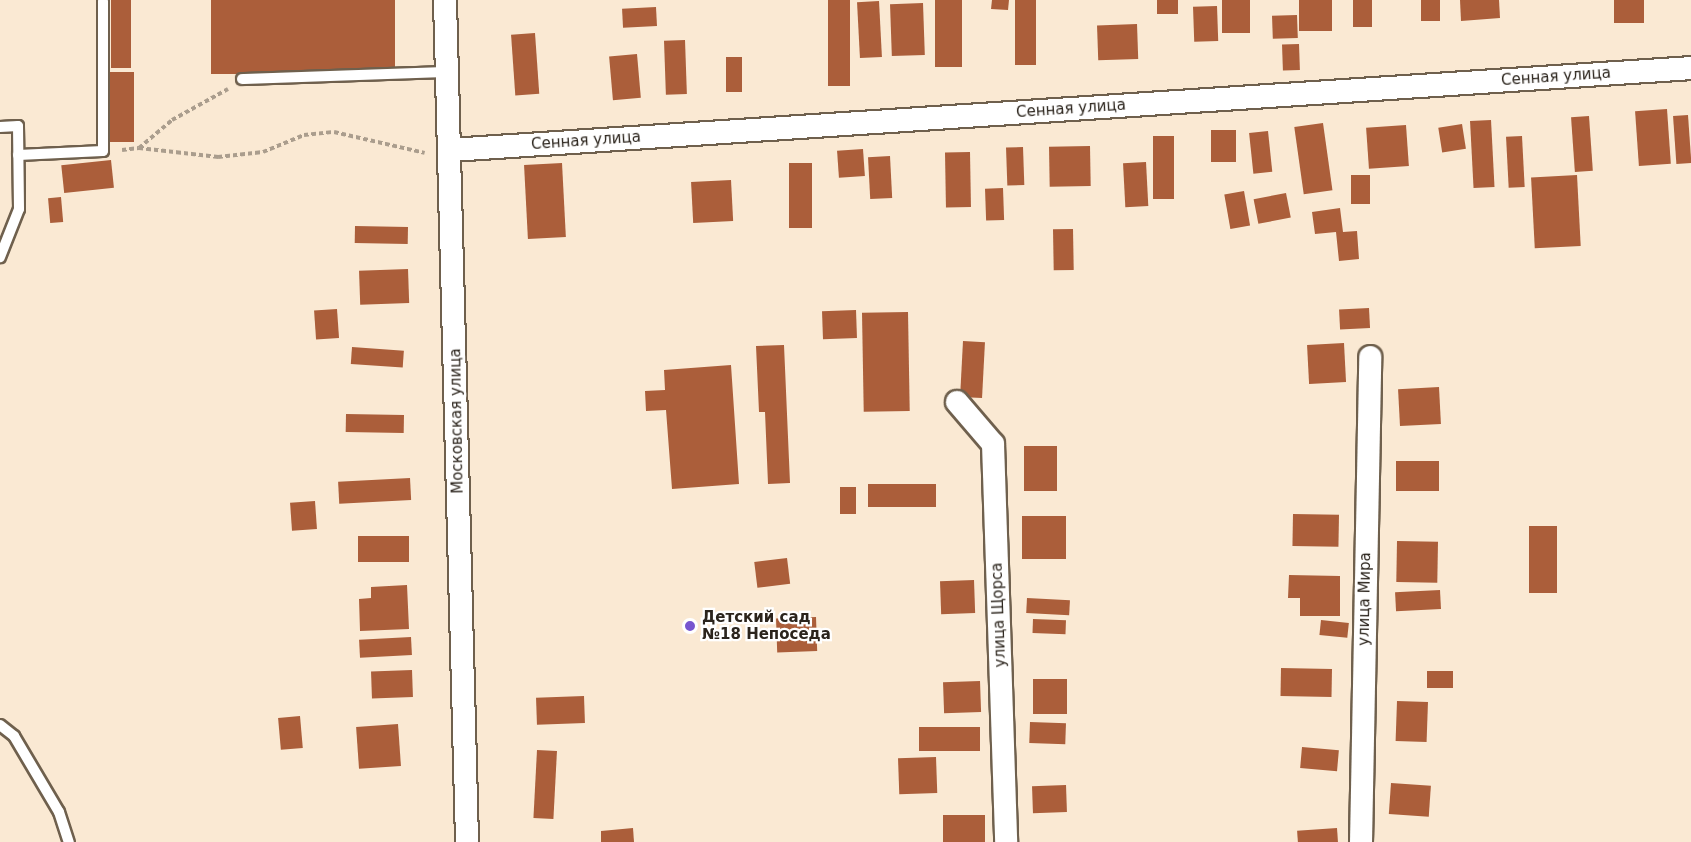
<!DOCTYPE html>
<meta charset="utf-8">
<style>
body{margin:0}
#map{position:relative;width:1691px;height:842px;overflow:hidden;background:#fae9d3;font-family:"DejaVu Sans",sans-serif}
div>[style]{position:absolute}
[style*='--x']{left:calc(var(--x)*1px);top:calc(var(--y)*1px);width:calc(var(--w)*1px);rotate:calc(var(--a)*1deg)}
.building>*{inset:0;background:#ab5e3a;transform-origin:0 0}
.path>*{height:4px;margin-top:-2px;transform-origin:0;background:repeating-linear-gradient(90deg,#aa9d8d 0 4.5px,transparent 0 7.5px)}
.roads{filter:drop-shadow(2px 0 #6f604d) drop-shadow(-2px 0 #6f604d) drop-shadow(0 2px #6f604d) drop-shadow(0 -2px #6f604d)}
.service>*{height:10px;margin:-5px;padding:0 5px;transform-origin:5px;border-radius:5px;background:#fff}
.minor>*{height:22px;margin:-11px;padding:0 11px;transform-origin:11px;border-radius:11px;background:#fff}
.dots>*{width:16px;height:16px;translate:-50% -50%;box-sizing:border-box;border:3px solid #fff;border-radius:50%}
span{translate:-50% -50%;white-space:nowrap;text-align:center;line-height:1.15;-webkit-text-stroke:4.5px #fff;paint-order:stroke}
.street-label{font-size:15px;color:#2b241c}
.poi-label{font-size:15px;color:#2b241c;font-weight:700}
.left{translate:0 -50%;text-align:left}
</style>
<div id="map">
<div class="building">
<i style="left:111px;top:0;width:20px;height:68px"></i>
<i style="left:211px;top:0;width:184px;height:74px"></i>
<i style="left:828px;top:0;width:22px;height:86px"></i>
<i style="left:935px;top:0;width:27px;height:67px"></i>
<i style="clip-path:polygon(992px 0,1009px 0,1008px 10px,991px 9px)"></i>
<i style="left:1015px;top:0;width:21px;height:65px"></i>
<i style="left:1157px;top:0;width:21px;height:14px"></i>
<i style="left:1222px;top:0;width:28px;height:33px"></i>
<i style="left:1299px;top:0;width:33px;height:31px"></i>
<i style="left:1353px;top:0;width:19px;height:27px"></i>
<i style="left:1421px;top:0;width:19px;height:21px"></i>
<i style="clip-path:polygon(1460px 0,1499px 0,1500px 18px,1461px 21px)"></i>
<i style="left:1614px;top:0;width:30px;height:23px"></i>
<i style="left:879px;top:1px;width:56px;height:22px;rotate:87deg"></i>
<i style="left:923px;top:3px;width:52px;height:33px;rotate:88deg"></i>
<i style="left:1217px;top:6px;width:35px;height:24px;rotate:88deg"></i>
<i style="left:656px;top:7px;width:19px;height:34px;rotate:87deg"></i>
<i style="left:1297px;top:15px;width:23px;height:25px;rotate:88deg"></i>
<i style="left:1137px;top:24px;width:35px;height:40px;rotate:88deg"></i>
<i style="left:535px;top:33px;width:61px;height:24px;rotate:86deg"></i>
<i style="left:685px;top:40px;width:54px;height:21px;rotate:88deg"></i>
<i style="left:1299px;top:44px;width:26px;height:17px;rotate:88deg"></i>
<i style="left:637px;top:54px;width:44px;height:28px;rotate:85deg"></i>
<i style="left:726px;top:57px;width:16px;height:35px"></i>
<i style="left:110px;top:72px;width:24px;height:70px"></i>
<i style="left:1667px;top:109px;width:55px;height:32px;rotate:86deg"></i>
<i style="left:1688px;top:115px;width:48px;height:15px;rotate:86deg"></i>
<i style="left:1589px;top:116px;width:55px;height:18px;rotate:86deg"></i>
<i style="left:1491px;top:120px;width:67px;height:21px;rotate:87deg"></i>
<i style="left:1323px;top:123px;width:68px;height:29px;rotate:82deg"></i>
<i style="left:1462px;top:124px;width:25px;height:24px;rotate:81deg"></i>
<i style="left:1406px;top:125px;width:41px;height:40px;rotate:86deg"></i>
<i style="left:1211px;top:130px;width:25px;height:32px"></i>
<i style="left:1268px;top:131px;width:41px;height:19px;rotate:84deg"></i>
<i style="left:1153px;top:136px;width:21px;height:63px"></i>
<i style="left:1522px;top:136px;width:51px;height:16px;rotate:87deg"></i>
<i style="left:1090px;top:146px;width:40px;height:41px;rotate:89deg"></i>
<i style="left:1023px;top:147px;width:38px;height:17px;rotate:88deg"></i>
<i style="left:863px;top:149px;width:27px;height:26px;rotate:86deg"></i>
<i style="left:970px;top:152px;width:55px;height:25px;rotate:89deg"></i>
<i style="left:890px;top:156px;width:42px;height:22px;rotate:87deg"></i>
<i style="left:111px;top:160px;width:28px;height:50px;rotate:84deg"></i>
<i style="left:1146px;top:162px;width:44px;height:23px;rotate:87deg"></i>
<i style="left:562px;top:163px;width:74px;height:38px;rotate:87deg"></i>
<i style="left:789px;top:163px;width:23px;height:65px"></i>
<i style="left:1351px;top:175px;width:19px;height:29px"></i>
<i style="left:1577px;top:175px;width:71px;height:46px;rotate:87deg"></i>
<i style="left:731px;top:180px;width:41px;height:40px;rotate:87deg"></i>
<i style="left:1003px;top:188px;width:32px;height:18px;rotate:88deg"></i>
<i style="left:1244px;top:191px;width:35px;height:20px;rotate:80deg"></i>
<i style="left:1286px;top:193px;width:25px;height:33px;rotate:79deg"></i>
<i style="left:61px;top:197px;width:25px;height:13px;rotate:85deg"></i>
<i style="clip-path:polygon(1340px 208px,1343px 232px,1357px 231px,1359px 259px,1339px 261px,1336px 232px,1315px 234px,1312px 212px)"></i>
<i style="left:355px;top:226px;width:53px;height:17px;rotate:1deg"></i>
<i style="left:1073px;top:229px;width:41px;height:20px;rotate:89deg"></i>
<i style="left:408px;top:269px;width:34px;height:49px;rotate:88deg"></i>
<i style="left:1369px;top:308px;width:20px;height:30px;rotate:87deg"></i>
<i style="left:337px;top:309px;width:29px;height:23px;rotate:86deg"></i>
<i style="left:856px;top:310px;width:28px;height:34px;rotate:88deg"></i>
<i style="left:908px;top:312px;width:99px;height:46px;rotate:89deg"></i>
<i style="left:963px;top:341px;width:22px;height:56px;rotate:3deg"></i>
<i style="left:1344px;top:343px;width:39px;height:37px;rotate:87deg"></i>
<i style="clip-path:polygon(784px 345px,790px 483px,768px 484px,765px 412px,759px 412px,756px 346px)"></i>
<i style="left:352px;top:347px;width:52px;height:17px;rotate:4deg"></i>
<i style="clip-path:polygon(731px 365px,739px 484px,672px 489px,666px 410px,646px 411px,645px 391px,665px 390px,664px 370px)"></i>
<i style="left:1439px;top:387px;width:37px;height:41px;rotate:87deg"></i>
<i style="left:346px;top:414px;width:58px;height:18px;rotate:1deg"></i>
<i style="left:1024px;top:446px;width:33px;height:45px"></i>
<i style="left:1396px;top:461px;width:43px;height:30px"></i>
<i style="left:410px;top:478px;width:22px;height:72px;rotate:87deg"></i>
<i style="left:936px;top:484px;width:23px;height:68px;rotate:90deg"></i>
<i style="left:840px;top:487px;width:16px;height:27px"></i>
<i style="left:315px;top:501px;width:28px;height:25px;rotate:86deg"></i>
<i style="left:1293px;top:514px;width:46px;height:32px;rotate:1deg"></i>
<i style="left:1022px;top:516px;width:44px;height:43px"></i>
<i style="left:1529px;top:526px;width:28px;height:67px"></i>
<i style="left:358px;top:536px;width:51px;height:26px"></i>
<i style="left:1397px;top:541px;width:41px;height:41px;rotate:1deg"></i>
<i style="left:787px;top:558px;width:26px;height:33px;rotate:83deg"></i>
<i style="clip-path:polygon(1289px 575px,1340px 576px,1340px 616px,1300px 616px,1300px 598px,1288px 598px)"></i>
<i style="left:974px;top:580px;width:33px;height:34px;rotate:88deg"></i>
<i style="clip-path:polygon(407px 585px,409px 629px,360px 631px,359px 599px,371px 598px,371px 587px)"></i>
<i style="left:1440px;top:590px;width:19px;height:45px;rotate:87deg"></i>
<i style="left:1027px;top:598px;width:43px;height:15px;rotate:3deg"></i>
<i style="left:816px;top:617px;width:34px;height:40px;rotate:88deg"></i>
<i style="left:1033px;top:619px;width:33px;height:14px;rotate:2deg"></i>
<i style="left:1321px;top:620px;width:28px;height:15px;rotate:6deg"></i>
<i style="left:411px;top:637px;width:18px;height:52px;rotate:87deg"></i>
<i style="left:1281px;top:668px;width:51px;height:28px;rotate:1deg"></i>
<i style="left:412px;top:670px;width:27px;height:41px;rotate:88deg"></i>
<i style="left:1453px;top:671px;width:17px;height:26px;rotate:90deg"></i>
<i style="left:1033px;top:679px;width:34px;height:35px"></i>
<i style="left:980px;top:681px;width:31px;height:37px;rotate:88deg"></i>
<i style="left:584px;top:696px;width:27px;height:48px;rotate:88deg"></i>
<i style="left:1397px;top:701px;width:31px;height:40px;rotate:2deg"></i>
<i style="left:300px;top:716px;width:32px;height:22px;rotate:85deg"></i>
<i style="left:1030px;top:722px;width:36px;height:21px;rotate:2deg"></i>
<i style="left:398px;top:724px;width:42px;height:42px;rotate:86deg"></i>
<i style="left:919px;top:727px;width:61px;height:24px"></i>
<i style="left:1302px;top:747px;width:37px;height:21px;rotate:5deg"></i>
<i style="left:537px;top:750px;width:20px;height:68px;rotate:3deg"></i>
<i style="left:936px;top:757px;width:36px;height:38px;rotate:88deg"></i>
<i style="left:1391px;top:783px;width:40px;height:31px;rotate:4deg"></i>
<i style="left:1066px;top:785px;width:27px;height:34px;rotate:88deg"></i>
<i style="left:985px;top:815px;width:27px;height:42px;rotate:90deg"></i>
<i style="clip-path:polygon(633px 828px,634px 842px,601px 842px,601px 831px)"></i>
<i style="left:1337px;top:828px;width:14px;height:40px;rotate:86deg"></i>
</div>
<div class="path">
<i style="--x:139;--y:148;--w:80;--a:6.5"></i>
<i style="--x:218;--y:157;--w:45;--a:-6.3"></i>
<i style="--x:263;--y:152;--w:44;--a:-22.5"></i>
<i style="--x:304;--y:135;--w:30;--a:-6"></i>
<i style="--x:334;--y:132;--w:93;--a:13"></i>
<i style="--x:122;--y:150;--w:17;--a:-7"></i>
<i style="--x:139;--y:148;--w:43;--a:-40.3"></i>
<i style="--x:172;--y:120;--w:64;--a:-29"></i>
</div>
<div class="roads">
<div class="service">
<i style="--x:242;--y:79;--w:205;--a:-2"></i>
<i style="--x:0;--y:127;--w:18;--a:-3"></i>
<i style="--x:18;--y:126;--w:83;--a:89.3"></i>
<i style="--x:19;--y:209;--w:52;--a:111.6"></i>
<i style="--x:18;--y:155;--w:85;--a:-2.7"></i>
<i style="--x:103;--y:151;--w:150;--a:-90"></i>
<i style="--x:0;--y:725;--w:18;--a:38"></i>
<i style="--x:14;--y:736;--w:88;--a:59.4"></i>
<i style="--x:59;--y:812;--w:32;--a:72"></i>
</div>
<div class="minor">
<i style="--x:445;--y:0;--w:842;--a:88.5"></i>
<i style="--x:451;--y:150;--w:1243;--a:-3.78"></i>
<i style="--x:957;--y:402;--w:55;--a:49.4"></i>
<i style="--x:993;--y:444;--w:398;--a:88.1"></i>
<i style="--x:1361;--y:842;--w:485;--a:-88.9"></i>
</div>
</div>
<div class="dots">
<i style="left:690px;top:626px;background:#7755cf"></i>
</div>
<div class="street-label">
<span style="left:1556px;top:77px;rotate:-4deg">Сенная улица</span>
<span style="left:1071px;top:109px;rotate:-4deg">Сенная улица</span>
<span style="left:586px;top:141px;rotate:-4deg">Сенная улица</span>
<span style="left:457px;top:421px;rotate:-91deg">Московская улица</span>
<span style="left:1365px;top:599px;rotate:-89deg">улица Мира</span>
<span style="left:999px;top:615px;rotate:-92deg">улица Щорса</span>
</div>
<div class="poi-label">
<span class="left" style="left:702px;top:626px">Детский сад<br>№18 Непоседа</span>
</div>
</div>
